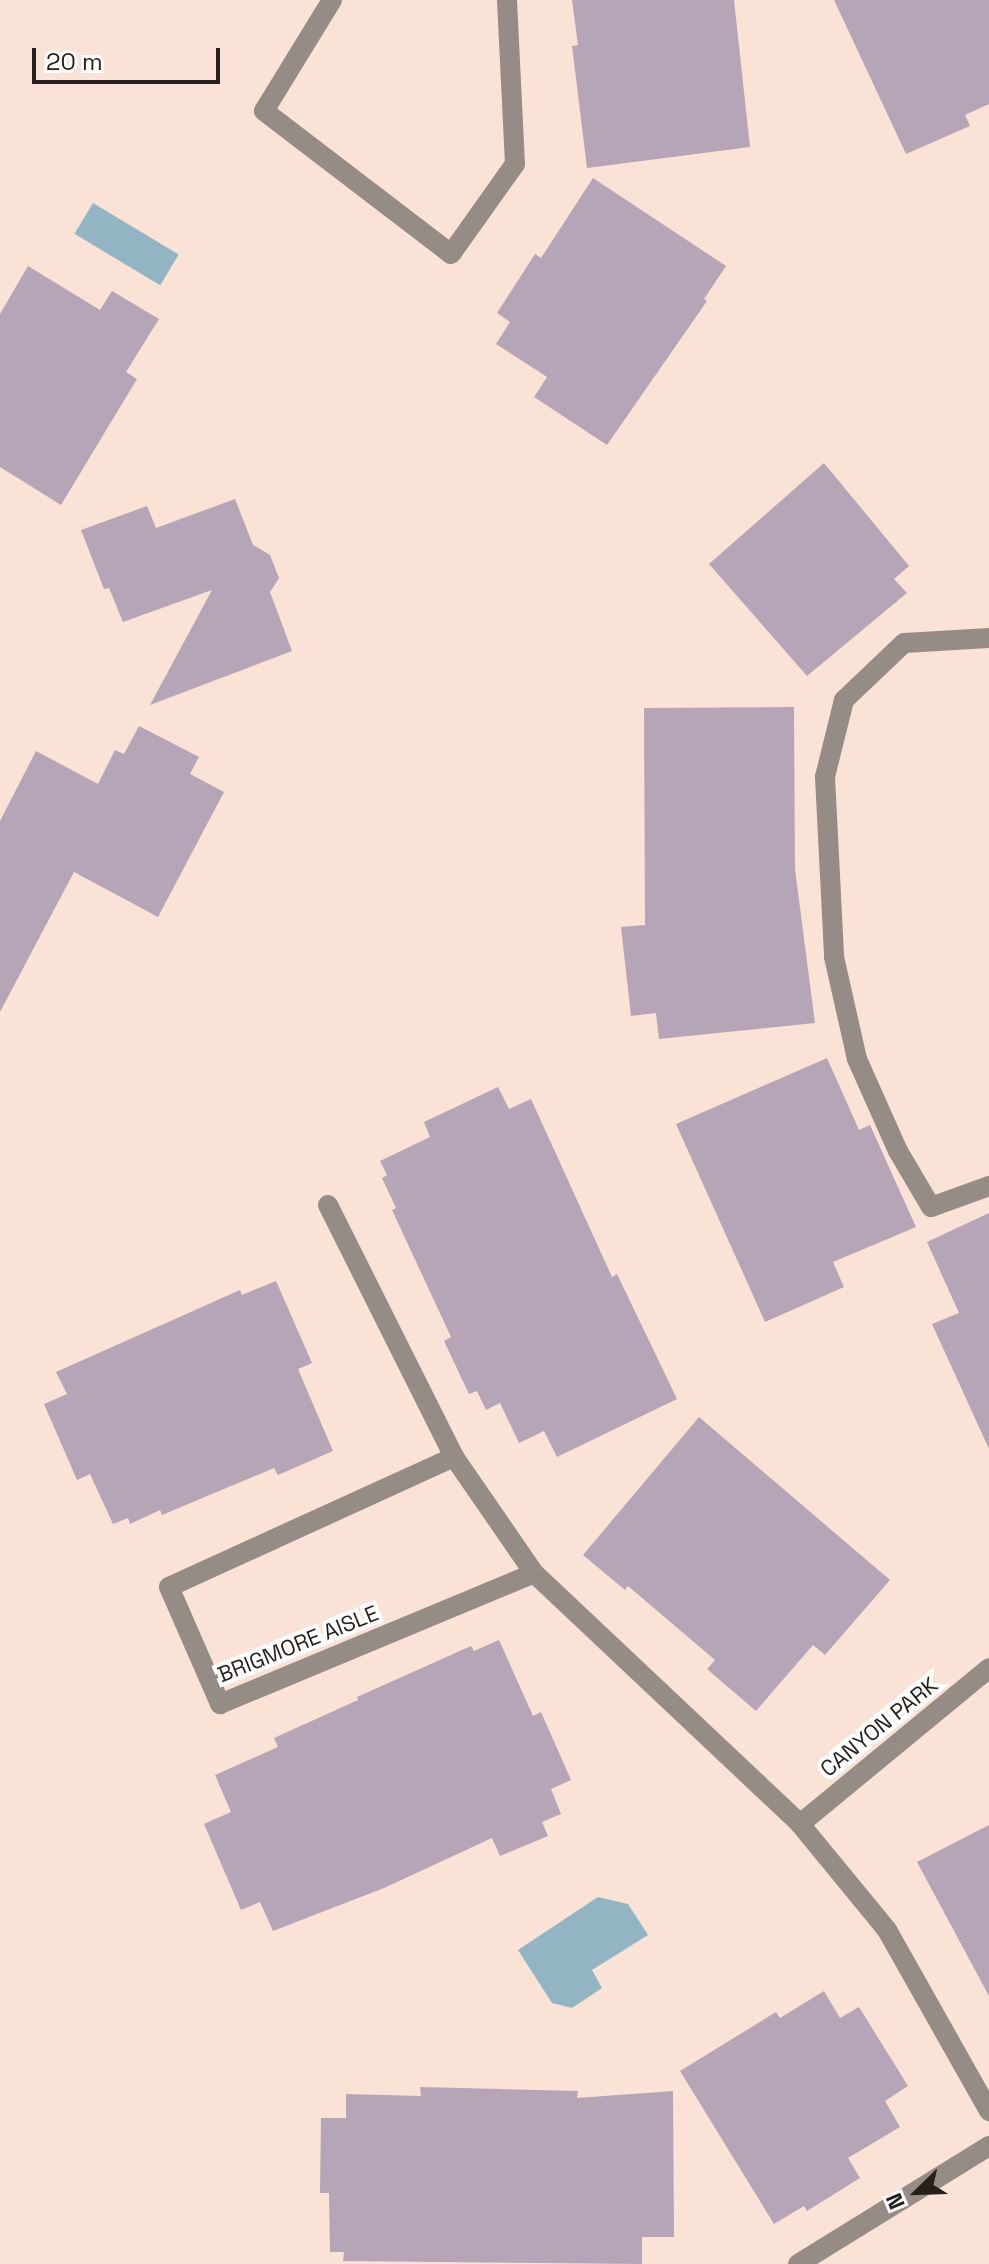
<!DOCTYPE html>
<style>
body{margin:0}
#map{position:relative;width:989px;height:2264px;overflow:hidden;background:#fbe2d6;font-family:"Space Grotesk",sans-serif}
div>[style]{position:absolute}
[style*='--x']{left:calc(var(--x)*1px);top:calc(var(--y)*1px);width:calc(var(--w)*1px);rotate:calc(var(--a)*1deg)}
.water>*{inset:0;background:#93b4c2;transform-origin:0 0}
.building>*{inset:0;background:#b5a5b7}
.service>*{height:20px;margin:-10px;padding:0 10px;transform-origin:10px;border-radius:10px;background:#958c86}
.minor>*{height:20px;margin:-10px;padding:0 10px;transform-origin:10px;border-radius:10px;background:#958c86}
span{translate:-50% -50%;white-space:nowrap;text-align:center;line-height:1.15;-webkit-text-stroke:8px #fff;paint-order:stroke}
.street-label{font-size:22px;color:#281f1b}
.north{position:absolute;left:877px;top:2152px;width:80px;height:80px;-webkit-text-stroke:6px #fff;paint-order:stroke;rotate:247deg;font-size:22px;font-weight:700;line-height:32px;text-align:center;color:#281f1b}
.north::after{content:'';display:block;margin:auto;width:28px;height:36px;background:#281f1b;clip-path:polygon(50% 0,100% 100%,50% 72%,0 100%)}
.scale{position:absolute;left:32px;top:48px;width:188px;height:36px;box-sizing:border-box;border:4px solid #281f1b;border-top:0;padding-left:10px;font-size:24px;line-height:28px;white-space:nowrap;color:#281f1b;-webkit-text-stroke:6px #fff;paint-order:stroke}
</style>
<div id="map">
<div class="water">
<i style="left:93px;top:203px;width:100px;height:36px;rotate:31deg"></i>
<i style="clip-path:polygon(598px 1897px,628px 1904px,648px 1935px,592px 1970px,602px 1988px,572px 2008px,552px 2003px,518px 1950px)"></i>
</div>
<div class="building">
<i style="clip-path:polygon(572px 0,734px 0,750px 147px,587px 168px,572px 46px,578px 45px)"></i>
<i style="clip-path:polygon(834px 0,989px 0,989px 104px,965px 115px,970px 126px,906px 154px)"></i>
<i style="clip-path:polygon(593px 178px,726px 266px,704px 299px,707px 301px,607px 445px,534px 397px,547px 377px,496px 344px,510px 322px,497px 313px,535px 254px,541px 258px)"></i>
<i style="clip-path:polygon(28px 266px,100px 310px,112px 291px,159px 319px,126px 372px,137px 379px,61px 505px,0 467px,0 314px)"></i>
<i style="clip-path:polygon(824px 463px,909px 566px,894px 579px,907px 593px,807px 676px,709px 564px)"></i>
<i style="clip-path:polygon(235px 499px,253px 545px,270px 555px,279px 578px,270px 592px,292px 651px,150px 705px,212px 590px,123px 622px,109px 588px,104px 589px,81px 530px,147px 506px,156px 528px)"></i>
<i style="clip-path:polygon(794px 707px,795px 869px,815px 1023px,659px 1039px,656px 1013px,631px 1016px,621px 927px,645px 925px,644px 708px)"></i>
<i style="clip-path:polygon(139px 726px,199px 757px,190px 774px,224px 792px,158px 917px,74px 872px,0 1012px,0 821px,36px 751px,98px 784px,115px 750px,124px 754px)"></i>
<i style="clip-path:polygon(827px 1058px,859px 1130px,870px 1125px,916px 1227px,833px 1262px,844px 1287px,765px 1322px,676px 1124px)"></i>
<i style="clip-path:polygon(498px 1087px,509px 1109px,531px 1099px,612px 1277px,617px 1274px,677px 1399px,557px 1457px,544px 1431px,519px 1443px,500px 1403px,486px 1410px,477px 1391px,469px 1394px,444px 1341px,451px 1337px,392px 1210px,396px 1208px,382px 1178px,387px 1175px,380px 1161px,430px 1137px,424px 1122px)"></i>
<i style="clip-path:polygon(989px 1213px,989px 1449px,932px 1324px,959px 1313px,927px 1242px)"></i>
<i style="clip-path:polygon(276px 1281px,312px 1363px,298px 1369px,333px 1451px,278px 1475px,274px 1468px,162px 1515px,160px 1510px,130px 1524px,128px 1518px,113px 1524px,90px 1474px,77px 1480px,44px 1404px,67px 1394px,56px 1372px,240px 1290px,242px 1295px)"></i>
<i style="clip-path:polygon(699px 1417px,890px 1580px,825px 1655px,813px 1645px,756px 1711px,707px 1669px,715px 1660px,628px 1586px,625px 1590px,583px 1555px)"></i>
<i style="clip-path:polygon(499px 1640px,533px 1716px,541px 1712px,571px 1780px,551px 1789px,561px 1814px,542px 1822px,548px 1836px,500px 1856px,492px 1838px,384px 1888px,273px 1931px,260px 1902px,241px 1910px,204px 1824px,231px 1812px,215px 1775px,278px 1747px,274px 1738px,358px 1700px,357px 1697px,471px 1646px,474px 1651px)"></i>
<i style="clip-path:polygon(989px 1825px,989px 1996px,917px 1862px)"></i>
<i style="clip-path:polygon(824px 1991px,840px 2018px,859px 2007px,908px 2086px,885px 2101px,900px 2127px,848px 2158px,860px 2178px,807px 2211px,804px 2206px,774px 2224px,680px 2071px,776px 2012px,780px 2018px)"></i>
<i style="clip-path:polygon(420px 2087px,578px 2091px,577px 2098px,673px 2091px,674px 2237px,642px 2237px,642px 2264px,343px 2261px,344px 2252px,330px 2252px,329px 2193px,320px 2193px,321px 2118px,346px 2118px,346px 2094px,421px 2096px)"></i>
</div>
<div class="service">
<i style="--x:332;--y:0;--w:130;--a:121.5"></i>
<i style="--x:264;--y:111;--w:235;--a:37.4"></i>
<i style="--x:451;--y:254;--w:110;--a:-54.6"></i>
<i style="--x:515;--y:164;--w:164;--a:-92.8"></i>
<i style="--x:989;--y:638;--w:85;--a:176.6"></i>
<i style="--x:904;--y:643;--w:83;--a:136.5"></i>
<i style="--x:844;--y:700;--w:79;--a:103.9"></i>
<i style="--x:825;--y:777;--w:180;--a:87.1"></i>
<i style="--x:834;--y:957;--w:105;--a:77.3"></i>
<i style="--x:857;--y:1059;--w:101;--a:66"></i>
<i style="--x:898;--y:1151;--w:65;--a:59.5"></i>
<i style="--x:931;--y:1207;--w:62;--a:-19.9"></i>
</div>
<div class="minor">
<i style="--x:328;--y:1205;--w:282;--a:63.4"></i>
<i style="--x:454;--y:1457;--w:141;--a:55.4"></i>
<i style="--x:534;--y:1573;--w:366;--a:43.3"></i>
<i style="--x:800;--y:1824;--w:137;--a:50.6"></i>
<i style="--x:887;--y:1930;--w:208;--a:60.6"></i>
<i style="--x:454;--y:1457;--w:313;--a:155.5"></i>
<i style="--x:169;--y:1587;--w:128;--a:66.4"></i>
<i style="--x:220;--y:1704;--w:340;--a:-22.6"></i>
<i style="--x:800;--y:1824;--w:245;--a:-39.5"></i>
<i style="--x:798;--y:2264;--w:225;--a:-31.7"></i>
</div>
<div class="street-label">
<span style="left:298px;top:1644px;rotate:-22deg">BRIGMORE AISLE</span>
<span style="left:879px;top:1727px;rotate:-39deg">CANYON PARK</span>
</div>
<div class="north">N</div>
<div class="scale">20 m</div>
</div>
